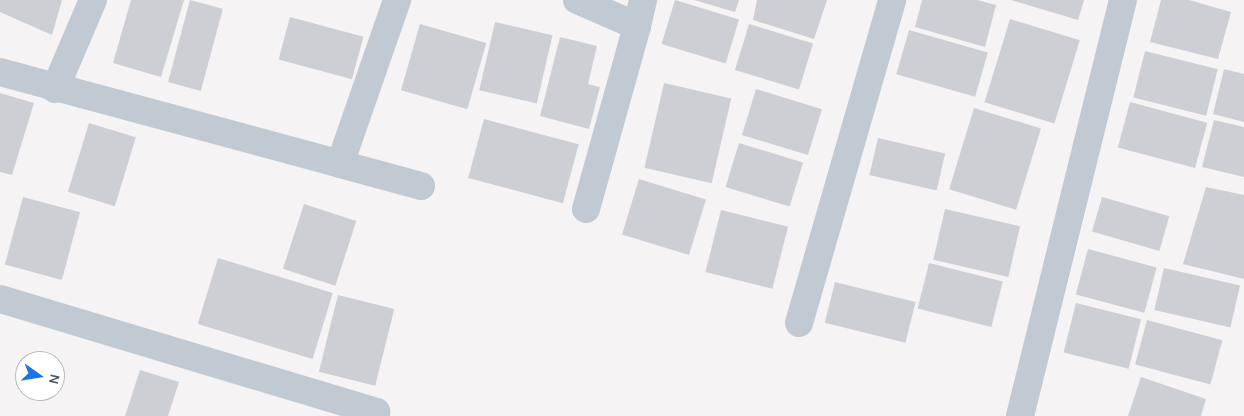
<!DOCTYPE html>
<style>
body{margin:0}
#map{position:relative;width:1244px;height:416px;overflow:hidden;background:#f5f3f3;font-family:Karla,sans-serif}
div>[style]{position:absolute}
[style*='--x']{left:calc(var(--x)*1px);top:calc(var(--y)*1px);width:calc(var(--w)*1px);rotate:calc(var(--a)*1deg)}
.building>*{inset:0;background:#cdcfd5;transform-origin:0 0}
.minor>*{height:28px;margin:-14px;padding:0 14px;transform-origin:14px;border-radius:14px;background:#c1cad2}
span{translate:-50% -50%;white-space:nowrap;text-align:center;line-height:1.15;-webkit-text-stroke:4.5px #fff;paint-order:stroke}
.north{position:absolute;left:15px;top:351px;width:50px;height:50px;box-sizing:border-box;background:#fff;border:1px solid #b7bbc0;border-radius:50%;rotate:103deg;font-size:14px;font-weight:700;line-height:20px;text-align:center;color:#4a5661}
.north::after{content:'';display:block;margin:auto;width:18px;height:22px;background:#1a73e8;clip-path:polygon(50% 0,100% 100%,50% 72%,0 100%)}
</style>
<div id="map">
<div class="building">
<i style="clip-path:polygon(0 0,62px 0,52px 35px,0 12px)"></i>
<i style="clip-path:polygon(131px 0,184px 0,161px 77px,113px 63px)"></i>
<i style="left:190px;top:0;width:34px;height:85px;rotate:15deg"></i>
<i style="left:675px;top:0;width:67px;height:46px;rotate:17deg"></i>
<i style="clip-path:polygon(694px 0,739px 0,735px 12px)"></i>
<i style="clip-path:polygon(757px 0,827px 0,814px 39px,753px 20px)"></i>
<i style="clip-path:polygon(922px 0,977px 0,996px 5px,985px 47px,915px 27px)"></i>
<i style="clip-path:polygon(1011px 0,1084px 0,1078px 20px)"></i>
<i style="clip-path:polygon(1161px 0,1189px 0,1231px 12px,1218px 59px,1150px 42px)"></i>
<i style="left:290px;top:17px;width:76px;height:44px;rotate:15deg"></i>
<i style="left:1010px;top:19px;width:73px;height:87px;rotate:17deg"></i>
<i style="left:495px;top:22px;width:59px;height:70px;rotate:13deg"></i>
<i style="left:420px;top:24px;width:69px;height:69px;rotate:16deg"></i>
<i style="left:749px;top:24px;width:67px;height:48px;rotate:17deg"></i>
<i style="left:909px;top:30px;width:82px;height:46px;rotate:16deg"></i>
<i style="clip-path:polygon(560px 37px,597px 46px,588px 84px,600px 87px,589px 129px,540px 116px)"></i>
<i style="left:1145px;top:51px;width:75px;height:48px;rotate:14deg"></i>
<i style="clip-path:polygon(1224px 69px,1244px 74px,1244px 122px,1213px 114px)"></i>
<i style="left:664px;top:83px;width:69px;height:87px;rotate:13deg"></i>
<i style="left:756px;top:89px;width:69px;height:48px;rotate:17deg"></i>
<i style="clip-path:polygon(0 93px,34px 103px,12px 175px,0 172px)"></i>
<i style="left:1130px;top:102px;width:80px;height:47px;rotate:15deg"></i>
<i style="left:974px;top:108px;width:70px;height:85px;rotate:17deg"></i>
<i style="left:484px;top:119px;width:98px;height:61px;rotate:15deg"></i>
<i style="clip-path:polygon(1214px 120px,1244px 127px,1244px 177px,1202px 167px)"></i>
<i style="left:89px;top:123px;width:49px;height:72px;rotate:17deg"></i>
<i style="left:878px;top:138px;width:69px;height:38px;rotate:13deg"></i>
<i style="left:739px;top:143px;width:67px;height:46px;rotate:17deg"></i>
<i style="left:639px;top:179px;width:70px;height:58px;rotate:17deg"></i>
<i style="clip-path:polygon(1206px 187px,1244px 195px,1244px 279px,1183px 264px)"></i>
<i style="left:23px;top:197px;width:59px;height:70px;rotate:15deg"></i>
<i style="left:1102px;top:197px;width:70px;height:36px;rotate:16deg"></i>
<i style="left:304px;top:204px;width:55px;height:68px;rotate:18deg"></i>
<i style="left:945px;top:209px;width:77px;height:52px;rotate:13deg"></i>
<i style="left:721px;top:210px;width:69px;height:64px;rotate:14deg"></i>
<i style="left:1088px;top:249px;width:71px;height:47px;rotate:15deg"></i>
<i style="left:218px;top:258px;width:120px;height:69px;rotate:17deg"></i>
<i style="left:929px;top:263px;width:76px;height:47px;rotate:14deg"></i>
<i style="left:1164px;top:268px;width:78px;height:43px;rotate:13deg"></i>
<i style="left:835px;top:282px;width:83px;height:42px;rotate:14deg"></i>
<i style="left:338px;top:295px;width:58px;height:79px;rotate:14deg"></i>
<i style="left:1076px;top:303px;width:67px;height:51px;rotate:14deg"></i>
<i style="left:1147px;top:320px;width:78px;height:46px;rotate:15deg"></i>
<i style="clip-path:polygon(140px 370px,179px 382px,168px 416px,125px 416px)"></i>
<i style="clip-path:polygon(1141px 377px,1206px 399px,1201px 416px,1128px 416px)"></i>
</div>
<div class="minor">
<i style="--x:577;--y:0;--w:65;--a:23.4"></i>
<i style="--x:637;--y:26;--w:27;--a:-77"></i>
<i style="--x:0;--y:72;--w:352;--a:15.1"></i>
<i style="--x:340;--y:164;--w:174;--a:-70.8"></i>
<i style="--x:55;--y:89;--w:97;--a:-66.9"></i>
<i style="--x:340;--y:164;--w:84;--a:15.2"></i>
<i style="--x:586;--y:209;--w:190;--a:-74.4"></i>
<i style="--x:0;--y:299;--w:393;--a:16.7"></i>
<i style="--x:376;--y:412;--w:4;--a:117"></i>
<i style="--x:799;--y:323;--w:336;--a:-73.9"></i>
<i style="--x:1020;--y:416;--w:429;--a:-76.1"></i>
</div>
<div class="north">N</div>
</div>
